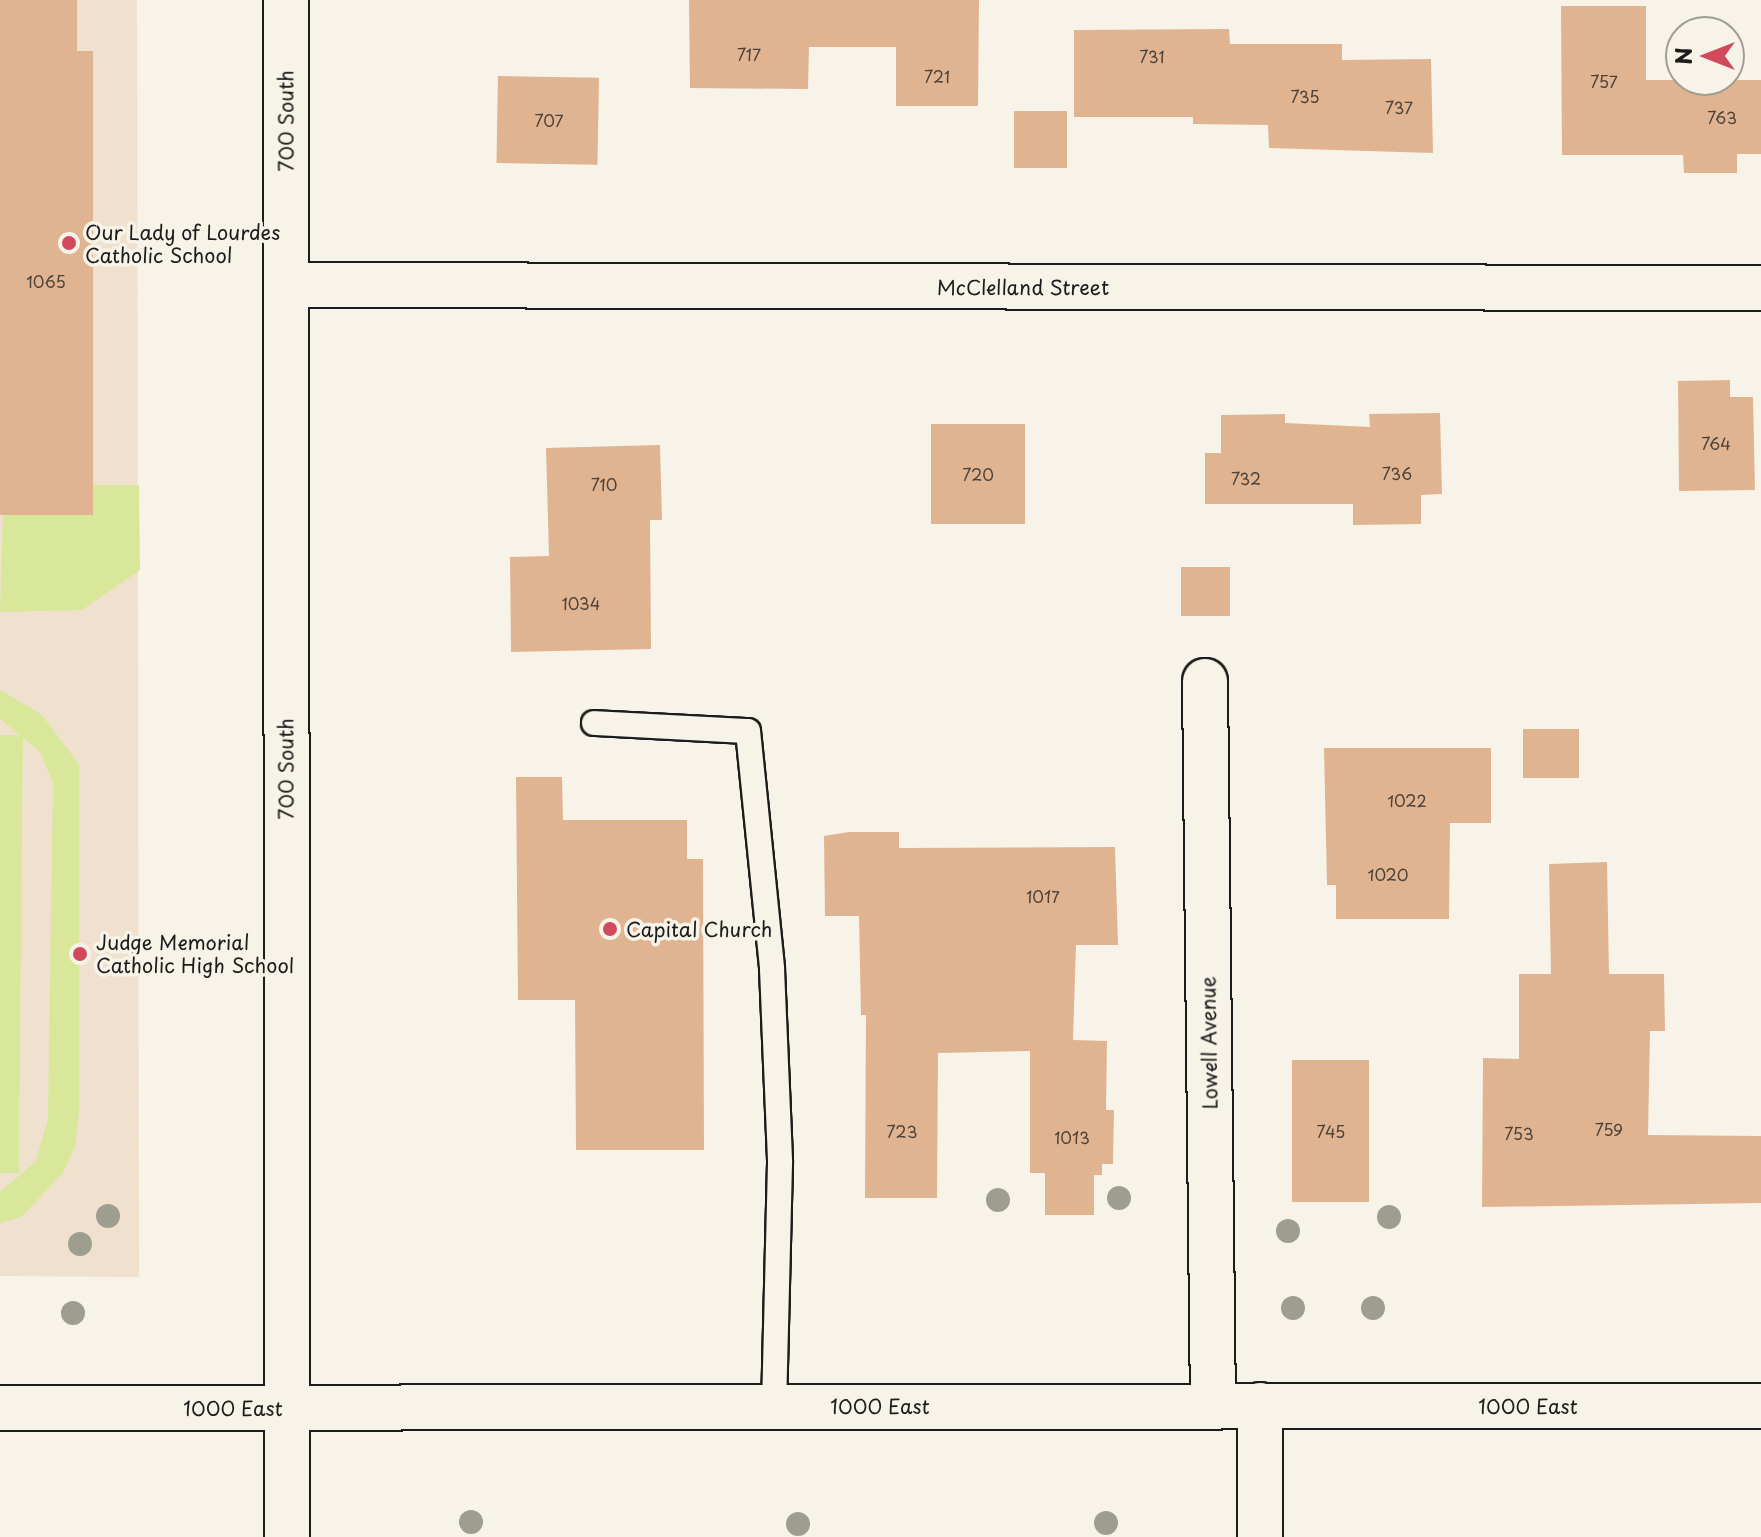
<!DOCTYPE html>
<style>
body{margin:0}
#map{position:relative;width:1761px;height:1537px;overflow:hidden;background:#f7f3e8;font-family:"Playpen Sans",sans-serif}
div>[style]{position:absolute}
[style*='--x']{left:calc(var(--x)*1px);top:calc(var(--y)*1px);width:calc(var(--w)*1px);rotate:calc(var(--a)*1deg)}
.built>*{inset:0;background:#f0e0ce}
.green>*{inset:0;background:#d8e79a}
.building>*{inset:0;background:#e0b491;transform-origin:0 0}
.roads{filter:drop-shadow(2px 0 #1c1c1c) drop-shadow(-2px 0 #1c1c1c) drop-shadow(0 2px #1c1c1c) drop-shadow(0 -2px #1c1c1c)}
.lane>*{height:24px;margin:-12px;padding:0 12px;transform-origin:12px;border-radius:12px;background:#f7f3e8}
.street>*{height:44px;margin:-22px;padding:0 22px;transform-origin:22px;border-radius:22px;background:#f7f3e8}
.trees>*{width:24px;height:24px;margin:-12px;border-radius:50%;background:#9d9e8d}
.dots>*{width:22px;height:22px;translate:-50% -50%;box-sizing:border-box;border:4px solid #f7f3e8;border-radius:50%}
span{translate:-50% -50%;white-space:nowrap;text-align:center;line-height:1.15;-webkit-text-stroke:7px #f7f3e8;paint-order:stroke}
.number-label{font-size:16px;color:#4d4239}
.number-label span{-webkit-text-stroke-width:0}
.street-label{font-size:20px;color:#1c1c1c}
.poi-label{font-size:20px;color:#1c1c1c}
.left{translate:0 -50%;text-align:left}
.north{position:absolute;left:1665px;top:16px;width:80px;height:80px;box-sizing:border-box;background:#f7f3e8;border:2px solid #9f9d96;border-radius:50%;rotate:270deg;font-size:22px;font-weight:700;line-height:32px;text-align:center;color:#1c1c1c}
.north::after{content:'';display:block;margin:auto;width:28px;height:36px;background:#d1495b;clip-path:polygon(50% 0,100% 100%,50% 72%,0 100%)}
</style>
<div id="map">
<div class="built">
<i style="clip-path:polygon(0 0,137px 0,139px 1277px,0 1276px,0 1173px,19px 1173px,23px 736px,0 735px)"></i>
</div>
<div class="green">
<i style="clip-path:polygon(4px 485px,139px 485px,140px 570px,82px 610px,0 612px)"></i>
<i style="clip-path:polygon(0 690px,41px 714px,79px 764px,79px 1112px,75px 1146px,63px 1173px,21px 1217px,0 1223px,0 1192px,36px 1161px,48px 1119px,53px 783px,40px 752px,0 719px)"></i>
<i style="clip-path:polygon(0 735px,23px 735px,19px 1173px,0 1173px)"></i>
</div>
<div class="building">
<i style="clip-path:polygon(0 0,77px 0,77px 51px,93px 51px,93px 515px,0 515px)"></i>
<i style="clip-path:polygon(689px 0,979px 0,978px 106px,896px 106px,896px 47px,809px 47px,808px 89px,690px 88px)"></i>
<i style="clip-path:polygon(1561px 6px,1646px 6px,1646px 80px,1761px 80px,1761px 154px,1737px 154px,1737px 173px,1684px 173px,1683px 155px,1562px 155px)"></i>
<i style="clip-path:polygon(1229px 29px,1230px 44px,1342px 44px,1342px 60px,1431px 59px,1433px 153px,1269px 148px,1268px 125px,1193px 124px,1193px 117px,1074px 117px,1074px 30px)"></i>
<i style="left:498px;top:76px;width:101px;height:87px;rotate:1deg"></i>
<i style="left:1067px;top:111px;width:57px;height:53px;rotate:90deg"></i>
<i style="clip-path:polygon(1730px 380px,1730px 397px,1753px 397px,1755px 490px,1679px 491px,1678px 381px)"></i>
<i style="clip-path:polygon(1440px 413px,1442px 494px,1421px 495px,1421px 524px,1353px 525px,1353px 504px,1205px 504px,1205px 453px,1221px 453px,1221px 415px,1285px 414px,1285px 423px,1370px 427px,1369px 414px)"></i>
<i style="left:931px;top:424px;width:94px;height:100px"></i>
<i style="clip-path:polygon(660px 445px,662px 520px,650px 520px,651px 649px,511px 652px,510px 557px,549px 556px,546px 448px)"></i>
<i style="left:1181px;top:567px;width:49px;height:49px"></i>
<i style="left:1523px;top:729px;width:56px;height:49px"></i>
<i style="clip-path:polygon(1324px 748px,1491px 748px,1491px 823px,1450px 823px,1449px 919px,1336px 919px,1336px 885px,1327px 885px)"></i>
<i style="clip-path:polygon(516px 777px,562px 777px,563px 820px,687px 820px,687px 859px,703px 859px,704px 1150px,576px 1150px,575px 1000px,518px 1000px)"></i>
<i style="clip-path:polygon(849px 832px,899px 832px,899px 848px,1115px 847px,1118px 945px,1076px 945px,1073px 1040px,1107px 1041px,1106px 1110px,1114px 1110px,1113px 1164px,1102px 1164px,1102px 1175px,1094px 1175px,1094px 1215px,1045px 1215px,1045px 1173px,1030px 1173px,1030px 1051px,938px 1053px,937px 1198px,865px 1198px,866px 1015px,861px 1015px,859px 916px,825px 916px,824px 836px)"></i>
<i style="clip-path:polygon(1607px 862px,1609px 974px,1664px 974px,1665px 1031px,1650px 1031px,1648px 1135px,1761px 1136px,1761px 1203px,1482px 1207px,1483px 1058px,1519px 1059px,1519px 974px,1551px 974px,1549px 864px)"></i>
<i style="left:1292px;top:1060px;width:77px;height:142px"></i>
</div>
<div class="roads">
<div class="lane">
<i style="--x:594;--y:723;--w:154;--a:3"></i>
<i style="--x:748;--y:731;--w:239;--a:84.2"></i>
<i style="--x:772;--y:969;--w:194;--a:87.6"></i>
<i style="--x:780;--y:1163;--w:243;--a:91.4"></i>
</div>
<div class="street">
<i style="--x:286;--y:0;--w:1537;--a:89.96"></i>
<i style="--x:286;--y:285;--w:1475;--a:0.12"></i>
<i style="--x:1205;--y:681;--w:724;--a:89.37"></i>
<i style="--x:1260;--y:1405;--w:132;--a:90"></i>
<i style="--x:0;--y:1408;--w:1761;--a:-0.07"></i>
</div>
</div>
<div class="trees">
<i style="left:1119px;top:1198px"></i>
<i style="left:998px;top:1200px"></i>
<i style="left:108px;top:1216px"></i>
<i style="left:1389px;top:1217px"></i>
<i style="left:1288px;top:1231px"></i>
<i style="left:80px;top:1244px"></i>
<i style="left:1293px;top:1308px"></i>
<i style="left:1373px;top:1308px"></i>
<i style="left:73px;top:1313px"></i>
<i style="left:471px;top:1522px"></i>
<i style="left:1106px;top:1523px"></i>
<i style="left:798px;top:1524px"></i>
</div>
<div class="dots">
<i style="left:69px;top:243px;background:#d1495b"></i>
<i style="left:610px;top:929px;background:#d1495b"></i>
<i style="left:80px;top:954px;background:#d1495b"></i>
</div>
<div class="number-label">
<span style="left:749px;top:54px">717</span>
<span style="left:1152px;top:56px">731</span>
<span style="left:937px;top:76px">721</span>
<span style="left:1604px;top:81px">757</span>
<span style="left:1305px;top:96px">735</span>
<span style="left:1399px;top:107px">737</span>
<span style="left:1722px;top:117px">763</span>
<span style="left:549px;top:120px">707</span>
<span style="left:46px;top:281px">1065</span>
<span style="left:1716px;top:443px">764</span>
<span style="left:1397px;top:473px">736</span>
<span style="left:978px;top:474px">720</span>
<span style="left:1246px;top:478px">732</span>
<span style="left:604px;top:484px">710</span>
<span style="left:581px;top:603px">1034</span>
<span style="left:1407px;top:800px">1022</span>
<span style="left:1388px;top:874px">1020</span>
<span style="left:1043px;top:896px">1017</span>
<span style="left:1609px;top:1129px">759</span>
<span style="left:902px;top:1131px">723</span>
<span style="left:1331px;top:1131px">745</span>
<span style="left:1519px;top:1133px">753</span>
<span style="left:1072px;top:1137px">1013</span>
</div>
<div class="street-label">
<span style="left:286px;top:121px;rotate:-90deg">700 South</span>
<span style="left:1023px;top:287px">McClelland Street</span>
<span style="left:286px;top:769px;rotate:-90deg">700 South</span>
<span style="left:1209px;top:1043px;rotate:-91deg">Lowell Avenue</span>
<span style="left:880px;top:1406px">1000 East</span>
<span style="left:1528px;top:1406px">1000 East</span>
<span style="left:233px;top:1408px">1000 East</span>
</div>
<div class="poi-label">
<span class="left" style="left:85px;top:244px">Our Lady of Lourdes<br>Catholic School</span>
<span class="left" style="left:626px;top:929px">Capital Church</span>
<span class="left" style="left:96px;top:954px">Judge Memorial<br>Catholic High School</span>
</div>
<div class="north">N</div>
</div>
